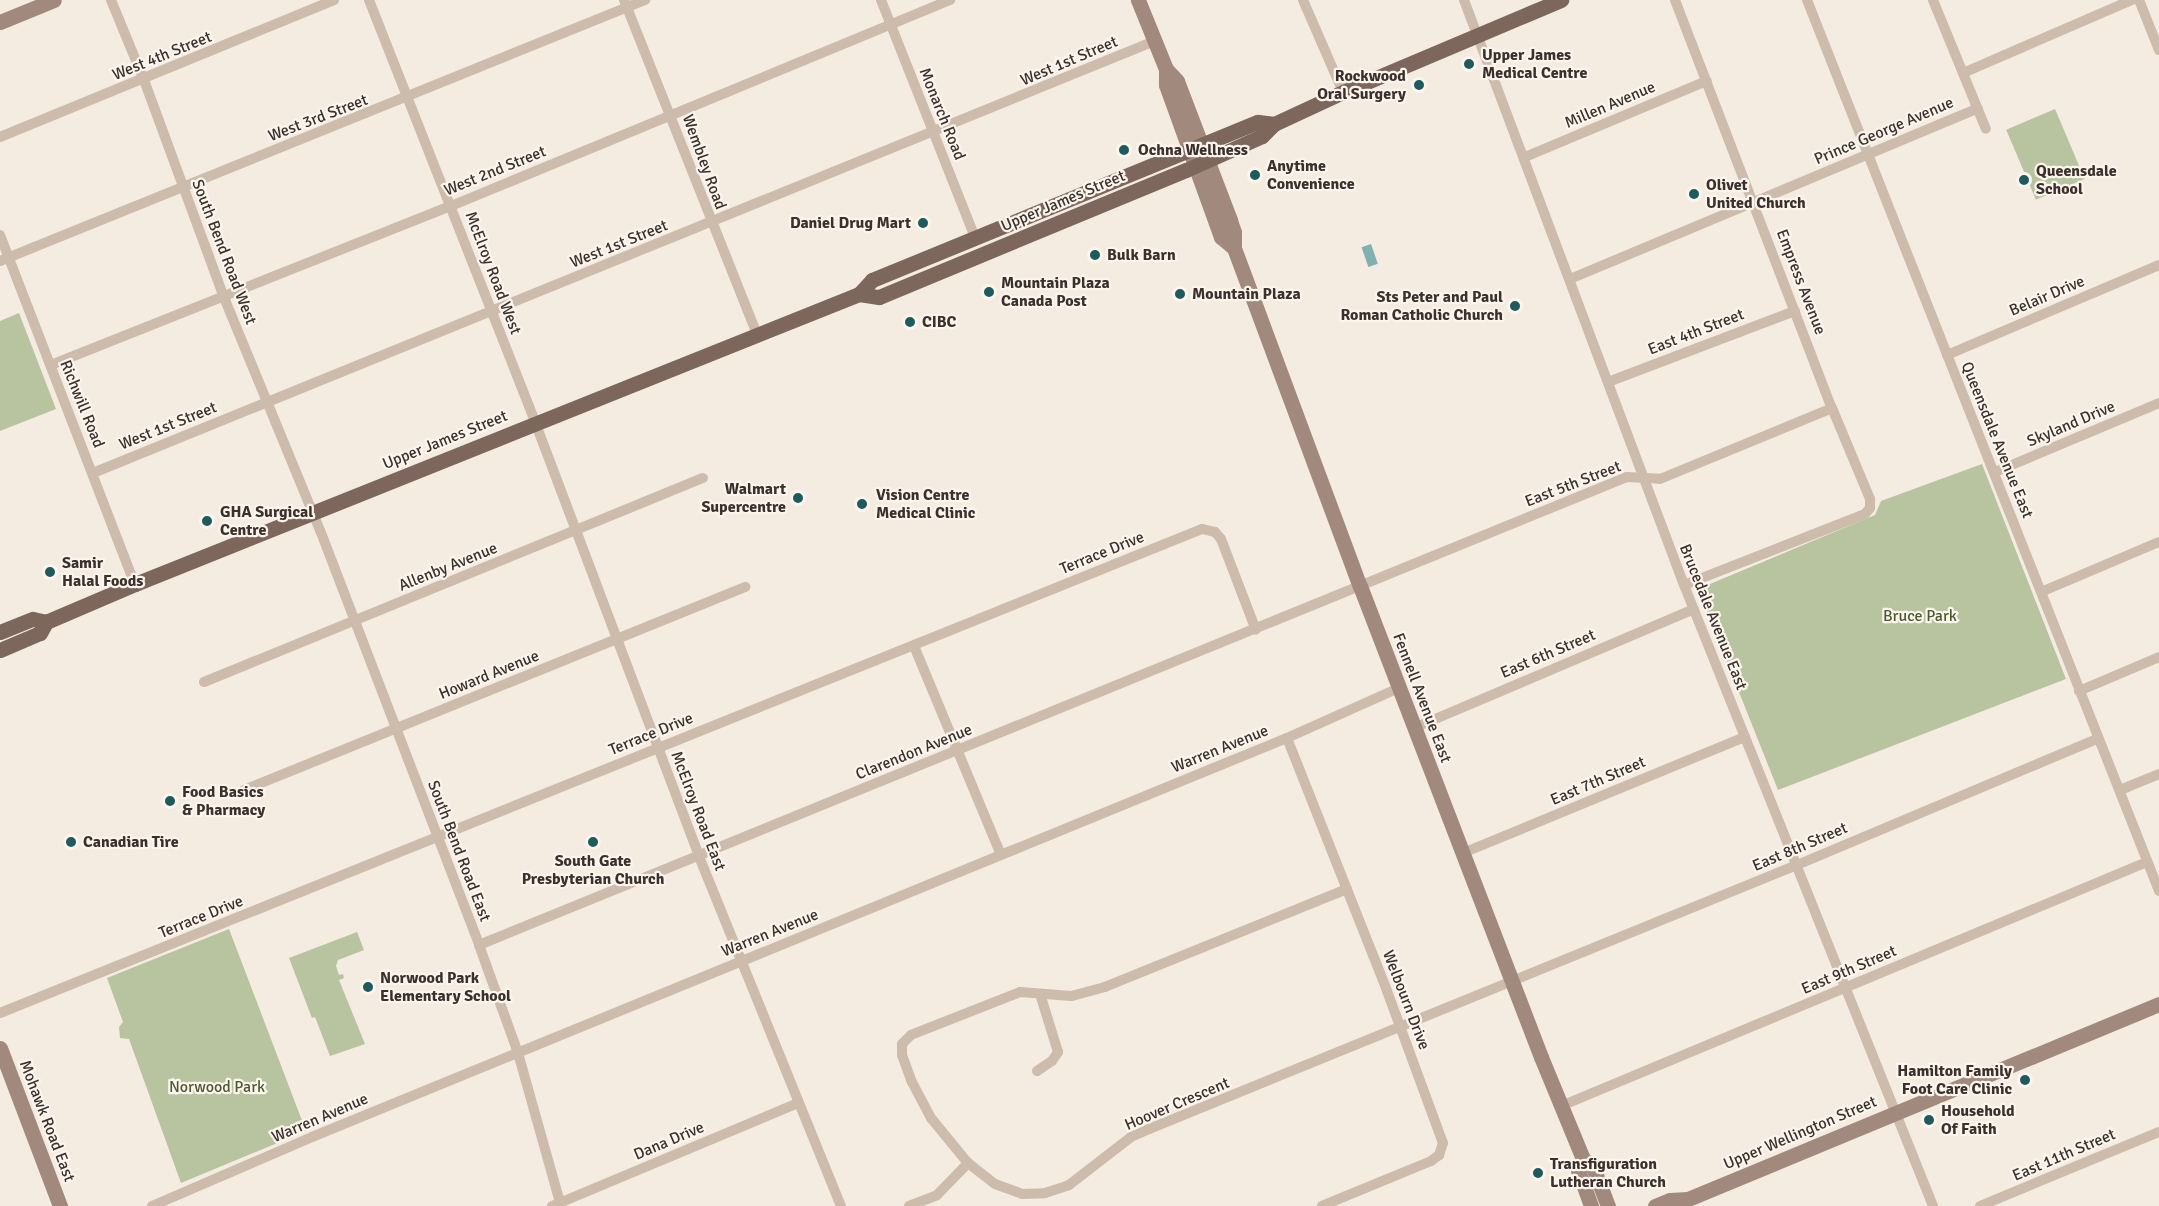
<!DOCTYPE html>
<style>
body{margin:0}
#map{position:relative;width:2159px;height:1206px;overflow:hidden;background:#f4ebe1;font-family:Signika,sans-serif}
div>[style]{position:absolute}
[style*='--x']{left:calc(var(--x)*1px);top:calc(var(--y)*1px);width:calc(var(--w)*1px);rotate:calc(var(--a)*1deg)}
.green>*{inset:0;background:#b8c4a0;transform-origin:0 0}
.water>*{inset:0;background:#7fb0b2;transform-origin:0 0}
.street>*{height:10px;margin:-5px;padding:0 5px;transform-origin:5px;border-radius:5px;background:#cdbbac}
.secondary>*{height:15px;margin:-7.5px;padding:0 7.5px;transform-origin:7.5px;border-radius:7.5px;background:#a18a7d}
.primary>*{height:15px;margin:-7.5px;padding:0 7.5px;transform-origin:7.5px;border-radius:7.5px;background:#7d675c}
.dots>*{width:16px;height:16px;translate:-50% -50%;box-sizing:border-box;border:3px solid #fbf5ee;border-radius:50%}
span{translate:-50% -50%;white-space:nowrap;text-align:center;line-height:1.15;-webkit-text-stroke:4.5px #fbf5ee;paint-order:stroke}
.poi-label{font-size:16px;color:#3b302b;font-weight:700}
.left{translate:0 -50%;text-align:left}
.right{translate:-100% -50%;text-align:right}
.street-label{font-size:16px;color:#3b302b}
.park-label{font-size:16px;color:#4a5a2e}
</style>
<div id="map">
<div class="green">
<i style="left:2055px;top:109px;width:76px;height:53px;rotate:67deg"></i>
<i style="clip-path:polygon(19px 313px,56px 409px,0 431px,0 321px)"></i>
<i style="clip-path:polygon(1982px 464px,2066px 679px,1778px 790px,1698px 589px,1875px 515px,1881px 501px)"></i>
<i style="clip-path:polygon(229px 929px,306px 1131px,181px 1183px,129px 1039px,120px 1038px,119px 1027px,123px 1022px,107px 978px)"></i>
<i style="clip-path:polygon(357px 932px,364px 950px,338px 960px,336px 966px,339px 975px,343px 974px,344px 978px,339px 980px,365px 1044px,330px 1056px,315px 1017px,312px 1018px,289px 958px)"></i>
</div>
<div class="water">
<i style="left:1371px;top:244px;width:21px;height:10px;rotate:71deg"></i>
</div>
<div class="street">
<i style="--x:111;--y:0;--w:87;--a:67.6"></i>
<i style="--x:144;--y:80;--w:229;--a:69.8"></i>
<i style="--x:223;--y:295;--w:254;--a:67.6"></i>
<i style="--x:320;--y:530;--w:444;--a:69"></i>
<i style="--x:479;--y:945;--w:115;--a:70.1"></i>
<i style="--x:518;--y:1053;--w:159;--a:74.3"></i>
<i style="--x:369;--y:0;--w:436;--a:68.5"></i>
<i style="--x:529;--y:406;--w:479;--a:69.3"></i>
<i style="--x:698;--y:854;--w:380;--a:67.9"></i>
<i style="--x:624;--y:0;--w:360;--a:68.3"></i>
<i style="--x:881;--y:0;--w:256;--a:68.4"></i>
<i style="--x:1303;--y:0;--w:100;--a:66.5"></i>
<i style="--x:1464;--y:0;--w:625;--a:69.39"></i>
<i style="--x:1684;--y:585;--w:669;--a:68.15"></i>
<i style="--x:1675;--y:0;--w:437;--a:69"></i>
<i style="--x:1832;--y:408;--w:99;--a:67.3"></i>
<i style="--x:1870;--y:499;--w:9;--a:90"></i>
<i style="--x:1870;--y:508;--w:8;--a:130"></i>
<i style="--x:1865;--y:514;--w:194;--a:158.6"></i>
<i style="--x:1807;--y:0;--w:958;--a:68.44"></i>
<i style="--x:1933;--y:0;--w:139;--a:67.7"></i>
<i style="--x:2139;--y:0;--w:54;--a:68.2"></i>
<i style="--x:1963;--y:73;--w:184;--a:-23.4"></i>
<i style="--x:0;--y:137;--w:361;--a:-22.3"></i>
<i style="--x:1525;--y:157;--w:197;--a:-22.7"></i>
<i style="--x:0;--y:235;--w:374;--a:68.9"></i>
<i style="--x:0;--y:261;--w:696;--a:-22.03"></i>
<i style="--x:1570;--y:279;--w:442;--a:-22.7"></i>
<i style="--x:1947;--y:355;--w:230;--a:-23"></i>
<i style="--x:51;--y:365;--w:430;--a:-21.7"></i>
<i style="--x:451;--y:206;--w:540;--a:-22.43"></i>
<i style="--x:1608;--y:382;--w:200;--a:-20.8"></i>
<i style="--x:1995;--y:472;--w:178;--a:-22.8"></i>
<i style="--x:93;--y:473;--w:1147;--a:-22.14"></i>
<i style="--x:2041;--y:592;--w:128;--a:-23"></i>
<i style="--x:914;--y:646;--w:226;--a:67.4"></i>
<i style="--x:204;--y:682;--w:539;--a:-22.24"></i>
<i style="--x:2079;--y:691;--w:87;--a:-23"></i>
<i style="--x:1414;--y:728;--w:304;--a:-23"></i>
<i style="--x:1287;--y:738;--w:272;--a:68.4"></i>
<i style="--x:1387;--y:991;--w:162;--a:69.8"></i>
<i style="--x:1443;--y:1143;--w:13;--a:108"></i>
<i style="--x:1439;--y:1155;--w:10;--a:143"></i>
<i style="--x:1431;--y:1161;--w:118;--a:157.6"></i>
<i style="--x:244;--y:790;--w:541;--a:-22.06"></i>
<i style="--x:2120;--y:790;--w:42;--a:-22.3"></i>
<i style="--x:1463;--y:853;--w:305;--a:-22.4"></i>
<i style="--x:1347;--y:889;--w:261;--a:158"></i>
<i style="--x:1105;--y:987;--w:35;--a:165"></i>
<i style="--x:1071;--y:996;--w:51;--a:-175.5"></i>
<i style="--x:1020;--y:992;--w:117;--a:158.5"></i>
<i style="--x:911;--y:1035;--w:13;--a:135"></i>
<i style="--x:902;--y:1044;--w:11;--a:90"></i>
<i style="--x:902;--y:1055;--w:29;--a:70"></i>
<i style="--x:912;--y:1082;--w:41;--a:62.2"></i>
<i style="--x:931;--y:1118;--w:58;--a:50.6"></i>
<i style="--x:968;--y:1163;--w:34;--a:38"></i>
<i style="--x:995;--y:1184;--w:29;--a:20"></i>
<i style="--x:1022;--y:1194;--w:23;--a:-2"></i>
<i style="--x:1045;--y:1193;--w:25;--a:-18"></i>
<i style="--x:1069;--y:1185;--w:78;--a:-37.7"></i>
<i style="--x:1131;--y:1137;--w:20;--a:-24"></i>
<i style="--x:1149;--y:1129;--w:700;--a:-22.17"></i>
<i style="--x:1797;--y:865;--w:325;--a:-22.8"></i>
<i style="--x:479;--y:945;--w:1240;--a:-22.18"></i>
<i style="--x:1627;--y:477;--w:33;--a:3"></i>
<i style="--x:1660;--y:479;--w:186;--a:-22.4"></i>
<i style="--x:0;--y:1013;--w:1296;--a:-21.93"></i>
<i style="--x:1202;--y:529;--w:13;--a:13"></i>
<i style="--x:1215;--y:532;--w:9;--a:49"></i>
<i style="--x:1221;--y:539;--w:97;--a:69"></i>
<i style="--x:1037;--y:1071;--w:18;--a:-34"></i>
<i style="--x:1052;--y:1061;--w:11;--a:-56"></i>
<i style="--x:1058;--y:1052;--w:61;--a:-107.2"></i>
<i style="--x:1561;--y:1106;--w:635;--a:-22.61"></i>
<i style="--x:152;--y:1206;--w:174;--a:-23.3"></i>
<i style="--x:312;--y:1137;--w:1053;--a:-22.26"></i>
<i style="--x:1287;--y:738;--w:123;--a:-24.1"></i>
<i style="--x:552;--y:1206;--w:267;--a:-22.7"></i>
<i style="--x:909;--y:1206;--w:30;--a:-21"></i>
<i style="--x:937;--y:1195;--w:45;--a:-45.9"></i>
<i style="--x:1980;--y:1206;--w:194;--a:-22.5"></i>
</div>
<div class="secondary">
<i style="--x:1138;--y:0;--w:74;--a:67.9"></i>
<i style="--x:1166;--y:69;--w:16;--a:90"></i>
<i style="--x:1166;--y:85;--w:162;--a:70.1"></i>
<i style="--x:1221;--y:237;--w:17;--a:40"></i>
<i style="--x:0;--y:22;--w:58;--a:-22.2"></i>
<i style="--x:1166;--y:69;--w:16;--a:47"></i>
<i style="--x:1177;--y:81;--w:149;--a:69.1"></i>
<i style="--x:1230;--y:220;--w:13;--a:72"></i>
<i style="--x:1234;--y:232;--w:16;--a:90"></i>
<i style="--x:1234;--y:248;--w:361;--a:69.6"></i>
<i style="--x:1360;--y:586;--w:505;--a:68.98"></i>
<i style="--x:1541;--y:1057;--w:110;--a:67.6"></i>
<i style="--x:1583;--y:1159;--w:13;--a:39"></i>
<i style="--x:1593;--y:1167;--w:42;--a:69"></i>
<i style="--x:0;--y:1048;--w:169;--a:69.2"></i>
<i style="--x:1583;--y:1159;--w:12;--a:114"></i>
<i style="--x:1578;--y:1170;--w:38;--a:70"></i>
<i style="--x:1655;--y:1206;--w:16;--a:-22"></i>
<i style="--x:1670;--y:1200;--w:18;--a:-3"></i>
<i style="--x:1688;--y:1199;--w:510;--a:-22.49"></i>
</div>
<div class="primary">
<i style="--x:859;--y:294;--w:20;--a:9"></i>
<i style="--x:879;--y:297;--w:332;--a:-22.5"></i>
<i style="--x:1186;--y:170;--w:83;--a:-24.1"></i>
<i style="--x:1262;--y:136;--w:17;--a:-45"></i>
<i style="--x:1274;--y:124;--w:76;--a:-24.9"></i>
<i style="--x:1343;--y:92;--w:237;--a:-22.9"></i>
<i style="--x:0;--y:632;--w:35;--a:-22"></i>
<i style="--x:33;--y:619;--w:13;--a:13"></i>
<i style="--x:0;--y:650;--w:43;--a:-23"></i>
<i style="--x:40;--y:633;--w:13;--a:-61"></i>
<i style="--x:46;--y:622;--w:97;--a:-23.1"></i>
<i style="--x:135;--y:584;--w:780;--a:-21.83"></i>
<i style="--x:859;--y:294;--w:19;--a:-47"></i>
<i style="--x:872;--y:280;--w:417;--a:-22.3"></i>
<i style="--x:1258;--y:122;--w:16;--a:7"></i>
</div>
<div class="dots">
<i style="left:1469px;top:64px;background:#1f5a5e"></i>
<i style="left:1419px;top:85px;background:#1f5a5e"></i>
<i style="left:1124px;top:150px;background:#1f5a5e"></i>
<i style="left:1255px;top:175px;background:#1f5a5e"></i>
<i style="left:2024px;top:180px;background:#1f5a5e"></i>
<i style="left:1694px;top:194px;background:#1f5a5e"></i>
<i style="left:923px;top:223px;background:#1f5a5e"></i>
<i style="left:1095px;top:255px;background:#1f5a5e"></i>
<i style="left:989px;top:292px;background:#1f5a5e"></i>
<i style="left:1180px;top:294px;background:#1f5a5e"></i>
<i style="left:1515px;top:306px;background:#1f5a5e"></i>
<i style="left:910px;top:322px;background:#1f5a5e"></i>
<i style="left:798px;top:498px;background:#1f5a5e"></i>
<i style="left:862px;top:504px;background:#1f5a5e"></i>
<i style="left:207px;top:521px;background:#1f5a5e"></i>
<i style="left:50px;top:572px;background:#1f5a5e"></i>
<i style="left:170px;top:801px;background:#1f5a5e"></i>
<i style="left:71px;top:842px;background:#1f5a5e"></i>
<i style="left:593px;top:842px;background:#1f5a5e"></i>
<i style="left:368px;top:987px;background:#1f5a5e"></i>
<i style="left:2025px;top:1080px;background:#1f5a5e"></i>
<i style="left:1929px;top:1120px;background:#1f5a5e"></i>
<i style="left:1538px;top:1173px;background:#1f5a5e"></i>
</div>
<div class="poi-label">
<span class="left" style="left:1482px;top:64px">Upper James<br>Medical Centre</span>
<span class="right" style="left:1406px;top:85px">Rockwood<br>Oral Surgery</span>
<span class="left" style="left:1138px;top:150px">Ochna Wellness</span>
<span class="left" style="left:1267px;top:175px">Anytime<br>Convenience</span>
<span class="left" style="left:2036px;top:180px">Queensdale<br>School</span>
<span class="left" style="left:1706px;top:194px">Olivet<br>United Church</span>
<span class="right" style="left:911px;top:223px">Daniel Drug Mart</span>
<span class="left" style="left:1107px;top:255px">Bulk Barn</span>
<span class="left" style="left:1001px;top:292px">Mountain Plaza<br>Canada Post</span>
<span class="left" style="left:1192px;top:294px">Mountain Plaza</span>
<span class="right" style="left:1503px;top:306px">Sts Peter and Paul<br>Roman Catholic Church</span>
<span class="left" style="left:922px;top:322px">CIBC</span>
<span class="right" style="left:786px;top:498px">Walmart<br>Supercentre</span>
<span class="left" style="left:876px;top:504px">Vision Centre<br>Medical Clinic</span>
<span class="left" style="left:220px;top:521px">GHA Surgical<br>Centre</span>
<span class="left" style="left:62px;top:572px">Samir<br>Halal Foods</span>
<span class="left" style="left:182px;top:801px">Food Basics<br>&amp; Pharmacy</span>
<span class="left" style="left:83px;top:842px">Canadian Tire</span>
<span style="left:593px;top:870px">South Gate<br>Presbyterian Church</span>
<span class="left" style="left:380px;top:987px">Norwood Park<br>Elementary School</span>
<span class="right" style="left:2012px;top:1080px">Hamilton Family<br>Foot Care Clinic</span>
<span class="left" style="left:1941px;top:1120px">Household<br>Of Faith</span>
<span class="left" style="left:1550px;top:1173px">Transfiguration<br>Lutheran Church</span>
</div>
<div class="street-label">
<span style="left:162px;top:56px;rotate:-22deg">West 4th Street</span>
<span style="left:1069px;top:61px;rotate:-23deg">West 1st Street</span>
<span style="left:1610px;top:105px;rotate:-23deg">Millen Avenue</span>
<span style="left:942px;top:114px;rotate:68deg">Monarch Road</span>
<span style="left:318px;top:118px;rotate:-21deg">West 3rd Street</span>
<span style="left:1884px;top:131px;rotate:-23deg">Prince George Avenue</span>
<span style="left:704px;top:162px;rotate:70deg">Wembley Road</span>
<span style="left:495px;top:171px;rotate:-22deg">West 2nd Street</span>
<span style="left:1063px;top:201px;rotate:-23deg">Upper James Street</span>
<span style="left:619px;top:244px;rotate:-22deg">West 1st Street</span>
<span style="left:224px;top:252px;rotate:69deg">South Bend Road West</span>
<span style="left:493px;top:273px;rotate:69deg">McElroy Road West</span>
<span style="left:1801px;top:282px;rotate:69deg">Empress Avenue</span>
<span style="left:2047px;top:296px;rotate:-23deg">Belair Drive</span>
<span style="left:1696px;top:332px;rotate:-21deg">East 4th Street</span>
<span style="left:82px;top:404px;rotate:68deg">Richwill Road</span>
<span style="left:2071px;top:424px;rotate:-23deg">Skyland Drive</span>
<span style="left:168px;top:426px;rotate:-22deg">West 1st Street</span>
<span style="left:445px;top:440px;rotate:-22deg">Upper James Street</span>
<span style="left:1997px;top:440px;rotate:68deg">Queensdale Avenue East</span>
<span style="left:1573px;top:484px;rotate:-21deg">East 5th Street</span>
<span style="left:1102px;top:553px;rotate:-22deg">Terrace Drive</span>
<span style="left:448px;top:567px;rotate:-22deg">Allenby Avenue</span>
<span style="left:1713px;top:617px;rotate:68deg">Brucedale Avenue East</span>
<span style="left:1548px;top:654px;rotate:-23deg">East 6th Street</span>
<span style="left:489px;top:675px;rotate:-22deg">Howard Avenue</span>
<span style="left:1422px;top:698px;rotate:69deg">Fennell Avenue East</span>
<span style="left:651px;top:734px;rotate:-22deg">Terrace Drive</span>
<span style="left:1220px;top:749px;rotate:-22deg">Warren Avenue</span>
<span style="left:914px;top:752px;rotate:-22deg">Clarendon Avenue</span>
<span style="left:1598px;top:781px;rotate:-23deg">East 7th Street</span>
<span style="left:698px;top:811px;rotate:69deg">McElroy Road East</span>
<span style="left:1800px;top:847px;rotate:-23deg">East 8th Street</span>
<span style="left:459px;top:851px;rotate:69deg">South Bend Road East</span>
<span style="left:201px;top:917px;rotate:-22deg">Terrace Drive</span>
<span style="left:770px;top:933px;rotate:-22deg">Warren Avenue</span>
<span style="left:1849px;top:970px;rotate:-23deg">East 9th Street</span>
<span style="left:1406px;top:1000px;rotate:69deg">Welbourn Drive</span>
<span style="left:1177px;top:1104px;rotate:-23deg">Hoover Crescent</span>
<span style="left:320px;top:1118px;rotate:-23deg">Warren Avenue</span>
<span style="left:47px;top:1121px;rotate:69deg">Mohawk Road East</span>
<span style="left:1800px;top:1133px;rotate:-23deg">Upper Wellington Street</span>
<span style="left:669px;top:1141px;rotate:-23deg">Dana Drive</span>
<span style="left:2064px;top:1155px;rotate:-23deg">East 11th Street</span>
</div>
<div class="park-label">
<span style="left:1920px;top:616px">Bruce Park</span>
<span style="left:217px;top:1087px">Norwood Park</span>
</div>
</div>
